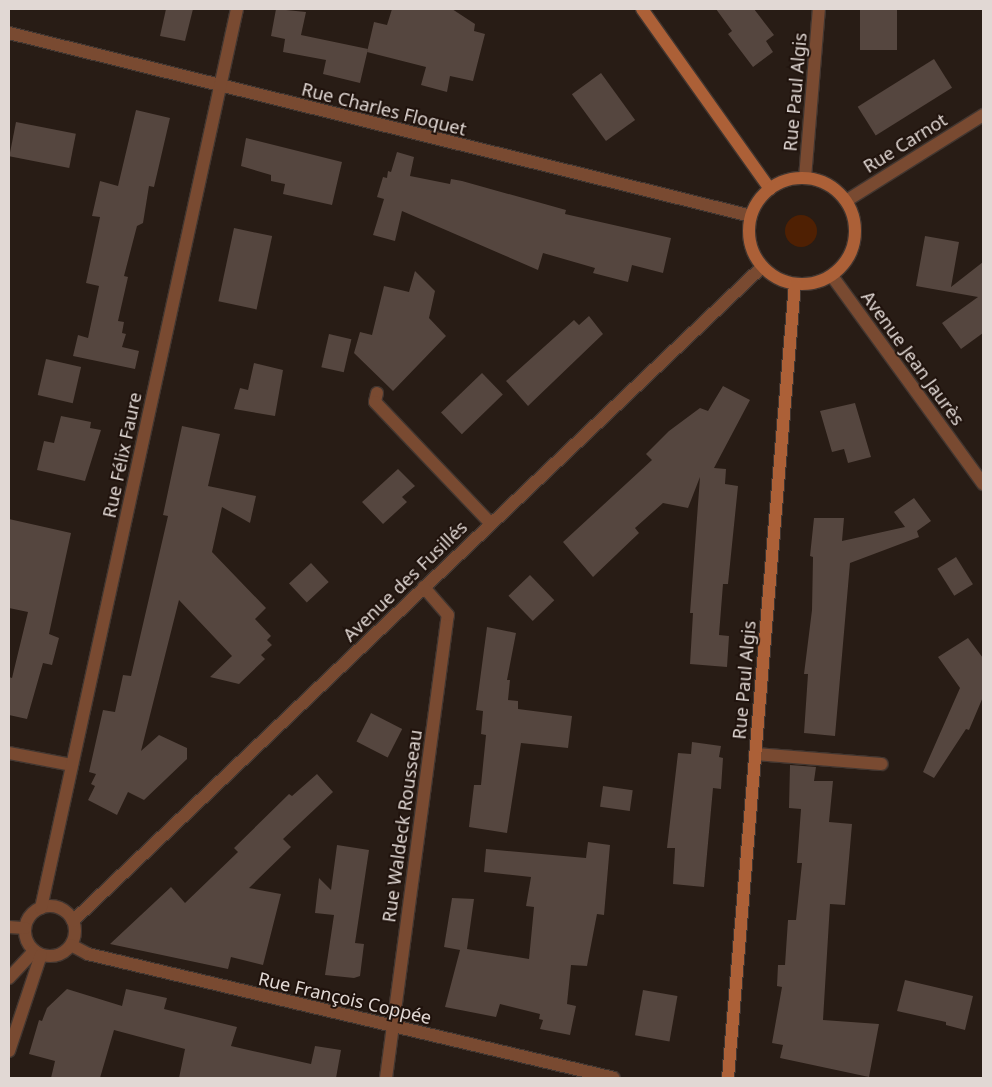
<!DOCTYPE html>
<meta charset="utf-8">
<style>
body{margin:0}
#map{position:relative;width:992px;height:1087px;overflow:hidden;background:#281c15;font-family:"Noto Sans",sans-serif}
div>[style]{position:absolute}
[style*='--x']{left:calc(var(--x)*1px);top:calc(var(--y)*1px);width:calc(var(--w)*1px);rotate:calc(var(--a)*1deg)}
.green>*{inset:0;background:#4f2003}
.round{border-radius:50%}
.building>*{inset:0;background:#55463f;transform-origin:0 0}
.roads{filter:drop-shadow(1px 0 #423630) drop-shadow(-1px 0 #423630) drop-shadow(0 1px #423630) drop-shadow(0 -1px #423630)}
.lane>*{height:12px;margin:-6px;padding:0 6px;transform-origin:6px;border-radius:6px;background:#794a31}
.street>*{height:12px;margin:-6px;padding:0 6px;transform-origin:6px;border-radius:6px;background:#794a31}
.street>.ring{margin:-6px;padding:0;box-sizing:content-box;background:none;border:12px solid #794a31;border-radius:50%}
.secondary>*{height:12px;margin:-6px;padding:0 6px;transform-origin:6px;border-radius:6px;background:#ac6037}
.secondary>.ring{margin:-6px;padding:0;box-sizing:content-box;background:none;border:12px solid #ac6037;border-radius:50%}
span{translate:-50% -50%;white-space:nowrap;text-align:center;line-height:1.15;-webkit-text-stroke:4px #1f120c;paint-order:stroke}
.street-label{font-size:18px;color:#e1d8d4}
.frame{position:absolute;inset:0;border:10px solid #e1d8d4;pointer-events:none}
</style>
<div id="map">
<div class="green">
<i class="round" style="left:785px;top:215px;width:32px;height:32px"></i>
</div>
<div class="building">
<i style="clip-path:polygon(166px 9px,193px 9px,185px 41px,160px 36px)"></i>
<i style="clip-path:polygon(276px 9px,306px 12px,301px 35px,368px 49px,360px 83px,323px 74px,326px 60px,283px 52px,285px 39px,271px 36px)"></i>
<i style="clip-path:polygon(392px 9px,452px 9px,475px 24px,474px 31px,485px 34px,473px 81px,450px 76px,447px 92px,421px 85px,426px 67px,367px 52px,374px 22px,387px 25px)"></i>
<i style="clip-path:polygon(716px 9px,754px 9px,774px 35px,766px 41px,773px 52px,753px 67px,728px 34px,732px 31px)"></i>
<i style="left:860px;top:9px;width:37px;height:41px"></i>
<i style="left:934px;top:59px;width:34px;height:90px;rotate:58deg"></i>
<i style="left:601px;top:73px;width:58px;height:36px;rotate:54deg"></i>
<i style="clip-path:polygon(136px 110px,170px 118px,154px 187px,149px 186px,143px 223px,137px 226px,124px 276px,128px 277px,118px 321px,124px 322px,122px 333px,126px 334px,122px 347px,139px 351px,135px 369px,73px 356px,78px 335px,88px 338px,99px 286px,86px 283px,100px 217px,92px 216px,100px 181px,118px 186px)"></i>
<i style="left:16px;top:122px;width:61px;height:35px;rotate:11deg"></i>
<i style="clip-path:polygon(246px 138px,342px 162px,332px 205px,283px 194px,285px 184px,271px 181px,271px 175px,241px 166px)"></i>
<i style="clip-path:polygon(397px 152px,414px 157px,410px 176px,450px 184px,451px 179px,462px 181px,566px 210px,565px 214px,671px 238px,663px 273px,632px 265px,628px 282px,593px 273px,595px 268px,543px 253px,538px 270px,402px 211px,395px 241px,373px 235px,384px 199px,377px 197px,383px 177px,387px 178px,388px 171px,391px 172px)"></i>
<i style="left:234px;top:228px;width:39px;height:75px;rotate:12deg"></i>
<i style="clip-path:polygon(925px 236px,959px 242px,951px 287px,983px 262px,983px 333px,961px 349px,942px 323px,978px 297px,916px 286px)"></i>
<i style="clip-path:polygon(415px 271px,435px 291px,429px 318px,446px 336px,393px 391px,354px 353px,360px 332px,372px 335px,384px 286px,409px 292px)"></i>
<i style="clip-path:polygon(589px 316px,603px 334px,528px 406px,506px 381px,574px 320px,579px 325px)"></i>
<i style="left:329px;top:334px;width:23px;height:34px;rotate:13deg"></i>
<i style="left:46px;top:359px;width:36px;height:37px;rotate:13deg"></i>
<i style="clip-path:polygon(254px 363px,283px 370px,275px 416px,234px 409px,240px 388px,248px 390px)"></i>
<i style="left:482px;top:373px;width:30px;height:57px;rotate:46deg"></i>
<i style="clip-path:polygon(723px 386px,750px 400px,714px 468px,726px 469px,725px 484px,738px 486px,728px 584px,723px 584px,719px 635px,729px 636px,727px 667px,690px 664px,693px 613px,690px 613px,700px 477px,688px 508px,663px 503px,635px 528px,639px 533px,593px 577px,563px 542px,652px 460px,646px 454px,669px 431px,700px 408px,708px 411px)"></i>
<i style="clip-path:polygon(855px 403px,871px 457px,848px 463px,844px 449px,832px 452px,820px 411px)"></i>
<i style="clip-path:polygon(61px 416px,91px 422px,90px 428px,101px 430px,85px 481px,37px 470px,44px 441px,54px 443px)"></i>
<i style="clip-path:polygon(182px 426px,220px 434px,208px 486px,256px 496px,250px 523px,222px 507px,212px 552px,266px 608px,255px 619px,271px 636px,267px 640px,272px 645px,261px 655px,265px 659px,239px 684px,210px 677px,232px 656px,179px 600px,141px 751px,159px 735px,187px 748px,187px 759px,144px 800px,128px 792px,117px 815px,88px 800px,95px 786px,91px 784px,96px 774px,89px 772px,103px 710px,115px 712px,123px 675px,131px 676px,168px 516px,163px 515px)"></i>
<i style="clip-path:polygon(398px 469px,415px 486px,402px 497px,407px 502px,383px 524px,362px 502px)"></i>
<i style="clip-path:polygon(914px 498px,931px 521px,917px 531px,919px 537px,850px 563px,835px 736px,804px 733px,808px 674px,804px 674px,812px 610px,813px 557px,810px 556px,814px 518px,844px 518px,842px 541px,905px 527px,894px 512px)"></i>
<i style="clip-path:polygon(9px 519px,71px 533px,49px 634px,59px 638px,52px 665px,43px 663px,27px 719px,9px 715px,9px 677px,12px 678px,28px 612px,9px 608px)"></i>
<i style="left:956px;top:557px;width:32px;height:22px;rotate:58deg"></i>
<i style="left:311px;top:563px;width:26px;height:30px;rotate:47deg"></i>
<i style="left:530px;top:575px;width:35px;height:30px;rotate:46deg"></i>
<i style="clip-path:polygon(487px 627px,516px 633px,507px 680px,510px 680px,508px 700px,518px 701px,518px 709px,572px 716px,568px 748px,521px 743px,507px 833px,469px 827px,474px 785px,481px 785px,486px 735px,481px 734px,483px 711px,476px 710px)"></i>
<i style="clip-path:polygon(968px 638px,983px 658px,983px 697px,969px 730px,966px 729px,934px 778px,923px 772px,960px 688px,938px 657px)"></i>
<i style="left:371px;top:713px;width:35px;height:32px;rotate:27deg"></i>
<i style="clip-path:polygon(692px 742px,721px 746px,719px 757px,723px 758px,721px 789px,713px 788px,704px 887px,673px 884px,675px 848px,667px 848px,678px 753px,691px 754px)"></i>
<i style="clip-path:polygon(790px 765px,816px 767px,814px 781px,833px 781px,829px 822px,852px 824px,845px 905px,830px 904px,823px 1020px,879px 1024px,869px 1077px,780px 1058px,783px 1045px,772px 1043px,782px 987px,777px 986px,778px 965px,785px 965px,788px 920px,796px 920px,802px 863px,797px 863px,801px 809px,789px 808px)"></i>
<i style="clip-path:polygon(317px 774px,333px 792px,283px 839px,291px 847px,249px 888px,281px 894px,263px 965px,231px 957px,228px 969px,110px 944px,171px 887px,185px 903px,238px 852px,234px 848px,289px 794px,292px 796px)"></i>
<i style="left:603px;top:786px;width:30px;height:21px;rotate:8deg"></i>
<i style="clip-path:polygon(588px 842px,610px 845px,604px 915px,597px 914px,587px 966px,571px 965px,567px 1004px,576px 1006px,570px 1035px,540px 1029px,543px 1020px,539px 1019px,540px 1014px,500px 1004px,496px 1017px,445px 1007px,460px 950px,444px 947px,452px 898px,474px 899px,467px 949px,529px 959px,534px 907px,526px 906px,531px 877px,484px 872px,486px 849px,586px 858px)"></i>
<i style="clip-path:polygon(337px 845px,369px 850px,355px 943px,364px 944px,360px 976px,354px 978px,325px 975px,334px 915px,315px 913px,319px 878px,331px 890px)"></i>
<i style="clip-path:polygon(905px 980px,973px 996px,965px 1030px,946px 1025px,946px 1022px,897px 1011px)"></i>
<i style="clip-path:polygon(67px 989px,122px 1006px,126px 989px,167px 998px,164px 1009px,237px 1027px,231px 1046px,311px 1064px,315px 1046px,341px 1050px,336px 1078px,179px 1078px,185px 1049px,114px 1030px,100px 1078px,51px 1078px,55px 1061px,29px 1054px,39px 1020px,42px 1021px,47px 1008px)"></i>
<i style="left:643px;top:990px;width:35px;height:46px;rotate:10deg"></i>
</div>
<div class="roads">
<div class="lane">
<i style="--x:377;--y:393;--w:9;--a:103"></i>
<i style="--x:375;--y:402;--w:168;--a:46.4"></i>
<i style="--x:9;--y:753;--w:64;--a:10.8"></i>
<i style="--x:755;--y:754;--w:127;--a:4.5"></i>
</div>
<div class="street">
<i style="--x:9;--y:33;--w:764;--a:13.85"></i>
<i style="--x:805;--y:178;--w:170;--a:-85.3"></i>
<i style="--x:846;--y:201;--w:162;--a:-32.1"></i>
<i style="--x:832;--y:276;--w:257;--a:54"></i>
<i class="ring" style="left:25px;top:906px;width:38px;height:38px"></i>
<i style="--x:41;--y:908;--w:920;--a:-77.7"></i>
<i style="--x:73;--y:921;--w:950;--a:-43.51"></i>
<i style="--x:9;--y:927;--w:16;--a:4"></i>
<i style="--x:71;--y:945;--w:19;--a:28"></i>
<i style="--x:88;--y:954;--w:540;--a:13.26"></i>
<i style="--x:9;--y:978;--w:37;--a:-47"></i>
<i style="--x:9;--y:1051;--w:101;--a:-71.6"></i>
<i style="--x:386;--y:1078;--w:467;--a:-82.4"></i>
<i style="--x:448;--y:615;--w:37;--a:-131"></i>
</div>
<div class="secondary">
<i style="--x:642;--y:9;--w:221;--a:54.6"></i>
<i class="ring" style="left:749px;top:178px;width:94px;height:94px"></i>
<i style="--x:728;--y:1078;--w:797;--a:-85.18"></i>
</div>
</div>
<div class="street-label">
<span style="left:795px;top:92px;rotate:-85deg">Rue Paul Algis</span>
<span style="left:384px;top:109px;rotate:14deg">Rue Charles Floquet</span>
<span style="left:905px;top:143px;rotate:-32deg">Rue Carnot</span>
<span style="left:913px;top:358px;rotate:54deg">Avenue Jean Jaurès</span>
<span style="left:122px;top:455px;rotate:-78deg">Rue Félix Faure</span>
<span style="left:405px;top:581px;rotate:-44deg">Avenue des Fusillés</span>
<span style="left:744px;top:680px;rotate:-85deg">Rue Paul Algis</span>
<span style="left:402px;top:826px;rotate:-82deg">Rue Waldeck Rousseau</span>
<span style="left:345px;top:998px;rotate:13deg">Rue François Coppée</span>
</div>
<div class="frame"></div>
</div>
